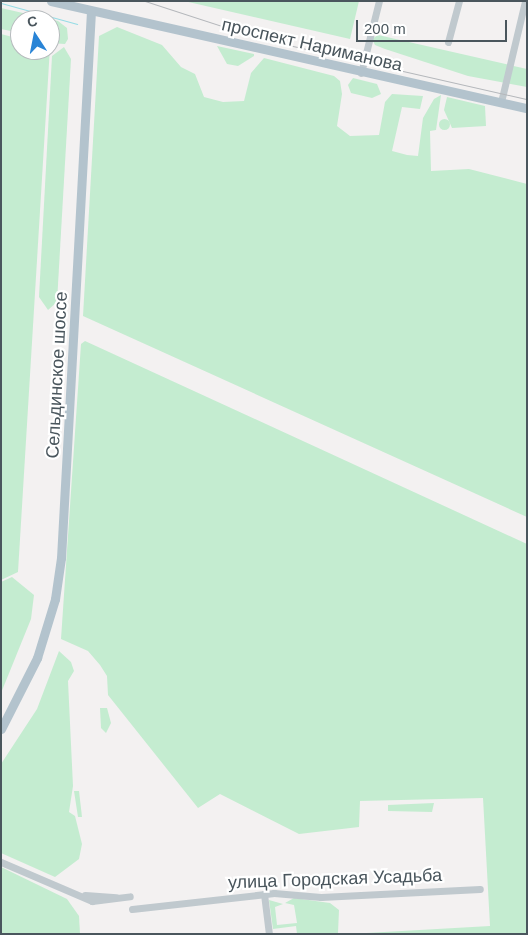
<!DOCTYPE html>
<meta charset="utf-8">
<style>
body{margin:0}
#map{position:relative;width:528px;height:935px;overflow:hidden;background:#f3f1f1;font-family:Arial,sans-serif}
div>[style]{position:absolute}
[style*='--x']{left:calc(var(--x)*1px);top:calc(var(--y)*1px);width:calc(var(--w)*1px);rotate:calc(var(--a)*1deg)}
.green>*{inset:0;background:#c4ecd0}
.round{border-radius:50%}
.stream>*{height:1px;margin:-0.5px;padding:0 0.5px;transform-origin:0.5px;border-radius:0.5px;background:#95dce5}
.minor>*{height:7px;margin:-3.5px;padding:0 3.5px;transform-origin:3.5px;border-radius:3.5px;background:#c0c9ce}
.major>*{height:9px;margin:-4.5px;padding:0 4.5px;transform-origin:4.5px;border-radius:4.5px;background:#b3c3cd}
.tram>*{height:1px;margin:-0.5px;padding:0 0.5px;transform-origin:0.5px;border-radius:0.5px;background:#b4b7bb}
span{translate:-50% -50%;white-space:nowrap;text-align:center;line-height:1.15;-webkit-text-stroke:4.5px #fff;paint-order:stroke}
.street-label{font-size:18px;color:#4a565d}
.frame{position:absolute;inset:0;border:2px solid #4a565d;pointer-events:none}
.north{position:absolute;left:10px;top:10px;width:50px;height:50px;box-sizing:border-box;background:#fff;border:1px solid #b7bbbe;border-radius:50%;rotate:349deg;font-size:14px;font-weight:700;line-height:20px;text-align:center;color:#4a565d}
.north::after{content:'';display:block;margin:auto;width:18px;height:22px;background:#2984d6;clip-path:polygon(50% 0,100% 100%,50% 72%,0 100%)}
.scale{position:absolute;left:356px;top:20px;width:151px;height:22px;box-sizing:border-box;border:2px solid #4a565d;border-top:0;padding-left:6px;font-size:15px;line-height:18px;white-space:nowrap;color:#4a565d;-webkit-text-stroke:4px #fff;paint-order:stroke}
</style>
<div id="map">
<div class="green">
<i style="clip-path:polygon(184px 1px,359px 1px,350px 39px)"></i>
<i style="clip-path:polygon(1px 8px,58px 21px,67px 28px,68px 39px,65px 44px,50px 43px,50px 20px,20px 20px,20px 33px,1px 29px)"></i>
<i style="clip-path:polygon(117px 27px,162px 45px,181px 67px,195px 74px,204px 97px,223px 102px,244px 101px,251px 73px,264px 58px,334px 76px,340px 81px,342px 94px,337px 126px,350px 136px,379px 135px,385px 102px,392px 94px,423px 96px,420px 109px,402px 107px,392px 151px,407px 155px,418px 156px,423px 118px,434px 99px,441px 95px,436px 130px,430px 131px,431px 171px,469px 169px,527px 184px,527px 517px,83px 316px,99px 36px)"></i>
<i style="clip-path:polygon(1px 34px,20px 39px,20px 50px,50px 47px,18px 572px,1px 580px)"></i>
<i style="clip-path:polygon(378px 35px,527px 69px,527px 87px,468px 76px,385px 49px,375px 45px,372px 39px)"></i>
<i style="clip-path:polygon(217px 46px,254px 54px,254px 56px,238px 66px,227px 64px)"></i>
<i style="clip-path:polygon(64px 47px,71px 59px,57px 302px,48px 310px,39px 297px,52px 56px)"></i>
<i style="clip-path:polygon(353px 78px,377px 84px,381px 94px,372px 98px,351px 93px,348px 85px)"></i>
<i style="clip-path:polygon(447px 97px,485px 106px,486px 126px,452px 128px,444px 110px)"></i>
<i class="round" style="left:438.5px;top:118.5px;width:11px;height:11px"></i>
<i style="clip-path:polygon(85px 341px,527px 544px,527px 934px,349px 934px,490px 926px,483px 798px,360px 801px,359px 827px,299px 834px,220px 794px,198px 808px,108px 695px,107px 676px,100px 665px,88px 651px,61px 639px,81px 344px)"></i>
<i style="clip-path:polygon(12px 577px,34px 595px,31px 619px,1px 693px,1px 582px)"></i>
<i style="clip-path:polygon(59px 651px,71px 662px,74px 671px,68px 681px,73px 786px,69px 812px,75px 816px,82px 844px,79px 859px,55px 877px,1px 853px,1px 764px,37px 709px)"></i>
<i style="clip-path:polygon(100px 708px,107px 708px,111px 723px,106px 733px,101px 728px)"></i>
<i style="clip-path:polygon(74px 791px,79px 791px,82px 817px,78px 817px)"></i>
<i style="clip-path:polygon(434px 803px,432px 812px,388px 811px,388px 805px)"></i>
<i style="clip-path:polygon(1px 867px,67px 899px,79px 916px,80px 934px,1px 934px)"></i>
<i style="clip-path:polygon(294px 898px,330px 903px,339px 910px,338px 933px,297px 934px,296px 926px,273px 929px,269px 900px,283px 904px,275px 907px,277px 925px,297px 923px,294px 905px,285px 903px)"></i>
</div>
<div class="stream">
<i style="--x:1;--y:3;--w:79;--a:15.4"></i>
</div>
<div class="minor">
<i style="--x:448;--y:42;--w:42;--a:-75"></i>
<i style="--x:361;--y:73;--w:74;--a:-76"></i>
<i style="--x:501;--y:102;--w:104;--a:-76.6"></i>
<i style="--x:1;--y:862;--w:99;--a:23.2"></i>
<i style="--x:92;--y:901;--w:38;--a:-7"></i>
<i style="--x:264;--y:894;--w:40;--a:82.9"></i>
<i style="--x:85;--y:895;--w:31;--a:4"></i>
<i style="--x:132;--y:909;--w:143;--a:-6.4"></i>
<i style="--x:274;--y:893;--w:47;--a:4.9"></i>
<i style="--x:321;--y:897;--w:159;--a:-2.9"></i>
</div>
<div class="major">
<i style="--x:51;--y:1;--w:488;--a:12.7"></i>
<i style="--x:1;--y:729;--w:80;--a:-63.1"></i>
<i style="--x:37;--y:658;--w:62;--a:-73"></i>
<i style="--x:55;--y:599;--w:41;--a:-81.7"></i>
<i style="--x:61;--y:558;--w:548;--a:-86.86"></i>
</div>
<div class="tram">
<i style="--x:145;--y:1;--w:123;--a:18"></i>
<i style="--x:262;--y:39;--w:272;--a:12.8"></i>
</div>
<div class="street-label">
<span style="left:312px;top:45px;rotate:13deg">проспект Нариманова</span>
<span style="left:57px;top:375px;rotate:-87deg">Сельдинское шоссе</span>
<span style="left:335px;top:879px;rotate:-2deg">улица Городская Усадьба</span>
</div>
<div class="frame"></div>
<div class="north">С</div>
<div class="scale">200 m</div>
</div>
